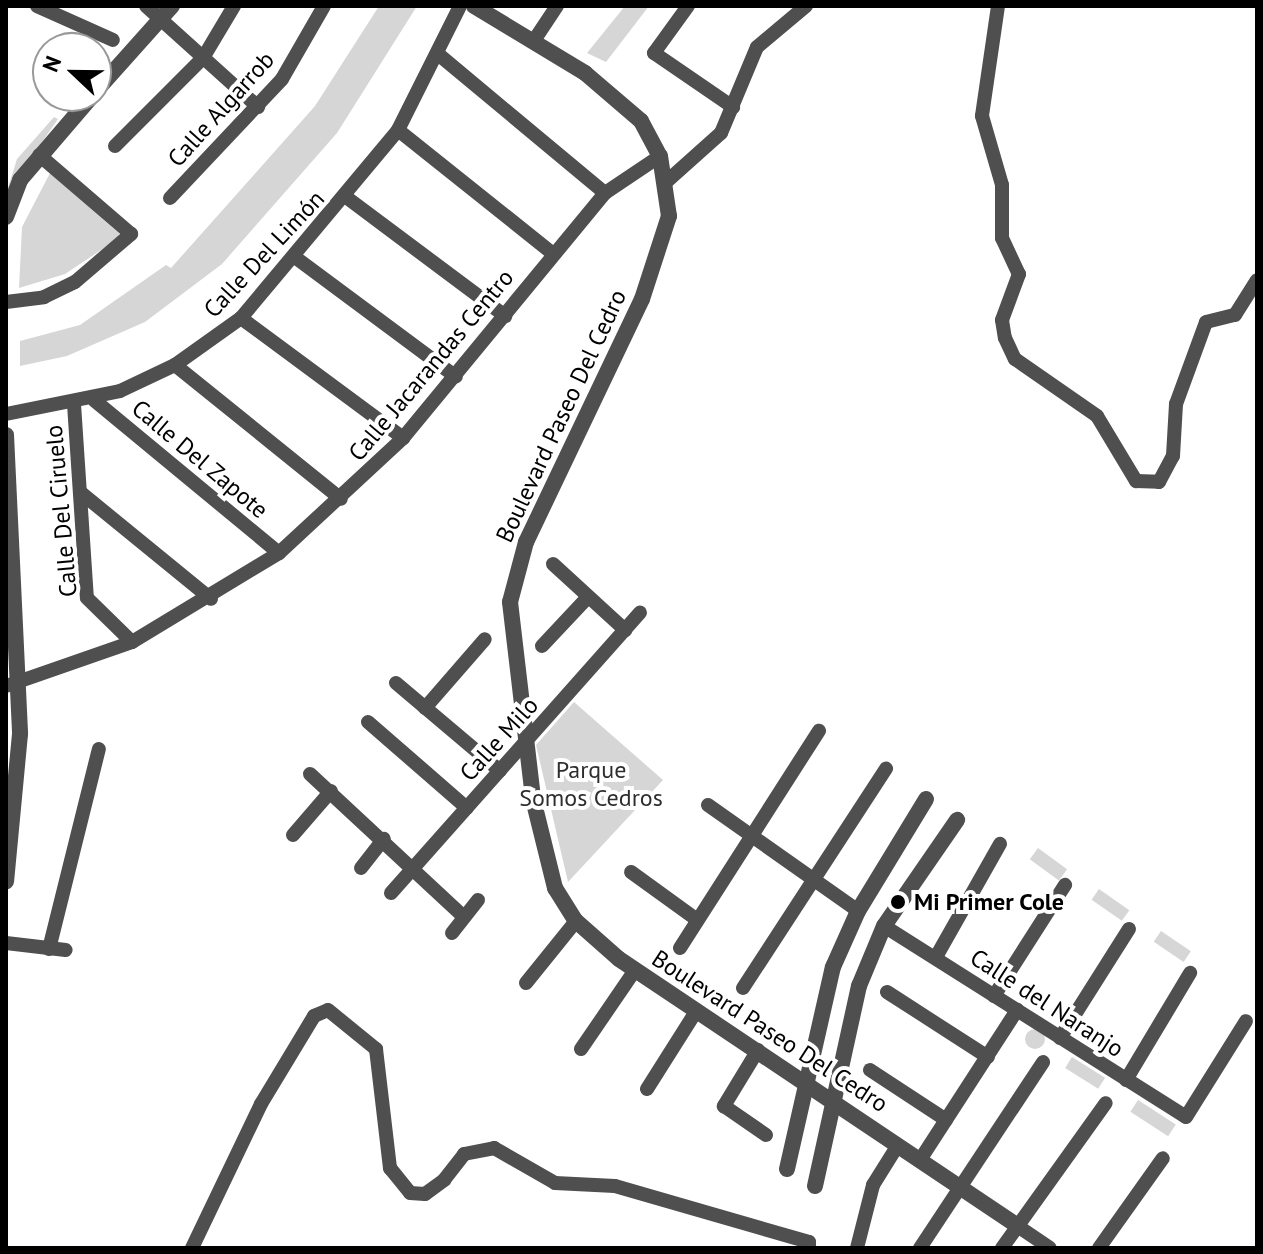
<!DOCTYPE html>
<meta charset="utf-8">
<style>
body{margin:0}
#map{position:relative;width:1263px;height:1254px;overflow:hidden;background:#fff;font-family:"PT Sans",sans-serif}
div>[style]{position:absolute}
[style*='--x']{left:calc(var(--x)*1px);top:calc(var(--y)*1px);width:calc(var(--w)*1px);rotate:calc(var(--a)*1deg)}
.green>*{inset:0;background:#d6d6d6;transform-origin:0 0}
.round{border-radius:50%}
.minor>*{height:14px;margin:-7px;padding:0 7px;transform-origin:7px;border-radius:7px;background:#4f4f4f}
.tertiary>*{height:16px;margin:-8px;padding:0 8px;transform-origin:8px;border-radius:8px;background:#4f4f4f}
.dots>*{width:22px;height:22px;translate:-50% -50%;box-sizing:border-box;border:4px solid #fff;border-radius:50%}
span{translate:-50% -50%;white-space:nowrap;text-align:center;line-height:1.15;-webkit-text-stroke:8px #fff;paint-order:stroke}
.street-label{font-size:24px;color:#000}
.park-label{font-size:24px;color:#2d2d2d}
.poi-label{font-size:24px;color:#000;font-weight:700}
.left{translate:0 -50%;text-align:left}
.frame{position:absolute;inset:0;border:8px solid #000;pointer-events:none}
.north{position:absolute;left:32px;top:32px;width:80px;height:80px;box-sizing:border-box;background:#fff;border:2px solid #999;border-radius:50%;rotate:292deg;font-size:22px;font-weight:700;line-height:32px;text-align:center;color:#000}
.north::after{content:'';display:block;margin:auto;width:28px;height:36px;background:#000;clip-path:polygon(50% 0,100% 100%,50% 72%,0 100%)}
</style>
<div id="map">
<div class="green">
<i style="clip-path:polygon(379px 6px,417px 6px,337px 133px,222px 264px,145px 322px,67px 356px,20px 366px,20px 341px,80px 325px,166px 265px,171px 268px,315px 106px)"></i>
<i style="clip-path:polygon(625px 6px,649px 6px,606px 62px,587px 53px)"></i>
<i style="clip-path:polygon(54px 117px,58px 119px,6px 194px,17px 159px)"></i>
<i style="clip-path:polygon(50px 173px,122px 236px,65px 274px,19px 288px,22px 227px)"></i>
<i style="clip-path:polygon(574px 702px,663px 780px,568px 882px,536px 745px)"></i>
<i style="left:1038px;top:848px;width:36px;height:14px;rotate:36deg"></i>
<i style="left:1099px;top:889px;width:37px;height:13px;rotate:35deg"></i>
<i style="left:1161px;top:931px;width:36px;height:13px;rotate:34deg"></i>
<i class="round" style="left:1025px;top:1029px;width:20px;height:20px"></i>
<i style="left:1072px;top:1057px;width:39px;height:13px;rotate:32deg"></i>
<i style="left:1138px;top:1100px;width:45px;height:14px;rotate:33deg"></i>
</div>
<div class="minor">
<i style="--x:37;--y:6;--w:83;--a:24.1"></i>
<i style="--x:146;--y:6;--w:151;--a:42"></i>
<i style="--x:688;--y:6;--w:58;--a:125.9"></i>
<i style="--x:654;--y:53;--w:96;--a:34.4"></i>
<i style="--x:998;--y:6;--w:111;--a:98.3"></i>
<i style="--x:982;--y:116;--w:72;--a:73.8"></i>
<i style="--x:1002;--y:185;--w:53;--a:90"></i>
<i style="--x:1002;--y:238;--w:40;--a:65"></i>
<i style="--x:1019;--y:274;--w:49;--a:110.3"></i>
<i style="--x:1002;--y:320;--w:18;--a:81"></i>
<i style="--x:1005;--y:338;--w:23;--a:65"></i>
<i style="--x:1015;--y:359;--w:100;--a:34.8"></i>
<i style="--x:1097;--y:416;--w:76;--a:59"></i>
<i style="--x:1136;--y:481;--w:23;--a:2"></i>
<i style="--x:1159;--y:482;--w:30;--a:-62"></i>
<i style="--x:1173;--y:456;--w:52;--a:-86.7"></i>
<i style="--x:1176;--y:404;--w:87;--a:-69.9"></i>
<i style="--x:1206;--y:322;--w:30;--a:-14"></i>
<i style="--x:1235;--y:315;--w:41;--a:-57.8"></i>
<i style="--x:533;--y:42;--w:43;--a:-56.3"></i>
<i style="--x:438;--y:54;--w:217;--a:39.8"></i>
<i style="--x:398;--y:130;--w:197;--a:38.6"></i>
<i style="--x:115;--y:146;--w:124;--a:-45"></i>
<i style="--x:203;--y:58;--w:61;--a:-59.2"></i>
<i style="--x:665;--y:183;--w:75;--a:-41.8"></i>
<i style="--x:721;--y:133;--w:93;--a:-67.3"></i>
<i style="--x:757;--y:47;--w:64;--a:-39.9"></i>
<i style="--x:346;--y:197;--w:199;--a:36.8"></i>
<i style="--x:170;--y:198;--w:163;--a:-46.7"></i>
<i style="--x:282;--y:79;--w:84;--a:-60.1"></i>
<i style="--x:296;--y:258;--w:199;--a:36.6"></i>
<i style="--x:6;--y:302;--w:38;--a:-7"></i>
<i style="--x:44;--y:297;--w:34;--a:-26"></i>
<i style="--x:75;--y:282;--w:74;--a:-40.6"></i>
<i style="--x:131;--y:234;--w:121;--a:-139.3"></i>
<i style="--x:241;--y:318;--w:202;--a:36.5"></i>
<i style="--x:175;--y:365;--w:213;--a:38.9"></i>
<i style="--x:94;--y:400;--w:240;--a:39.6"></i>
<i style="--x:74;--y:404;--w:194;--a:86.2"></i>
<i style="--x:87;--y:598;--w:63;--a:44.4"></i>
<i style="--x:6;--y:414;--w:116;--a:-11.4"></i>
<i style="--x:120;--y:391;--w:61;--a:-25.3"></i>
<i style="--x:175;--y:365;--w:81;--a:-35.5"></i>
<i style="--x:241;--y:318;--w:245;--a:-50.1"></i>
<i style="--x:398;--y:130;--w:139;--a:-63.4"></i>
<i style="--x:80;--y:492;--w:169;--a:39.2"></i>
<i style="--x:553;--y:564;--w:98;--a:42.5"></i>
<i style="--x:542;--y:646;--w:67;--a:-46.8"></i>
<i style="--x:396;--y:683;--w:136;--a:40.2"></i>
<i style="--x:6;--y:686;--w:133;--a:-19.2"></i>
<i style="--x:132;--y:642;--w:172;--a:-31.2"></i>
<i style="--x:279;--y:553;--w:169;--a:-42.8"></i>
<i style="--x:403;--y:438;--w:318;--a:-50.5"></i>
<i style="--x:605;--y:193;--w:66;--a:-33.9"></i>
<i style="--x:425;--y:708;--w:91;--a:-49"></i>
<i style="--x:368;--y:722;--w:131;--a:41"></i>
<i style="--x:310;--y:774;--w:210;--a:42.9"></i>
<i style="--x:708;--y:805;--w:184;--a:35.2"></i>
<i style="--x:293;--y:835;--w:58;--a:-49.2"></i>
<i style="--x:361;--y:868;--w:37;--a:-52"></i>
<i style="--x:631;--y:872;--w:80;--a:35.9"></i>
<i style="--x:391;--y:893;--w:375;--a:-48.4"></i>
<i style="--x:884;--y:926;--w:357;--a:32.3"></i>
<i style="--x:1186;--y:1117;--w:113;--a:-58"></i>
<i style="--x:452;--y:933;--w:42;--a:-51.8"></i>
<i style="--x:6;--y:943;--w:60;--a:6.7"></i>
<i style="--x:680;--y:948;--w:258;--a:-57.4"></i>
<i style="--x:49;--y:949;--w:206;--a:-76"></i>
<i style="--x:936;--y:957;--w:130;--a:-60.5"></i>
<i style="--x:526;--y:983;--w:80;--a:-51.1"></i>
<i style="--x:743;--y:988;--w:262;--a:-56.9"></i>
<i style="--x:887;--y:992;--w:120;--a:32.8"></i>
<i style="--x:994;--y:996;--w:132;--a:-57.4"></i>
<i style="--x:1060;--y:1038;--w:129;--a:-57.7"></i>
<i style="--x:581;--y:1049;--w:96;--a:-55.6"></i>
<i style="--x:758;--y:1050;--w:66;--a:121.3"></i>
<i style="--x:724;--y:1106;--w:51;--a:34.6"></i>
<i style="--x:870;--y:1070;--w:91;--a:33.3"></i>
<i style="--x:1126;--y:1080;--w:125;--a:-59.1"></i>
<i style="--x:647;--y:1089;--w:93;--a:-57.7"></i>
<i style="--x:920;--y:1160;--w:179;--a:-57.1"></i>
<i style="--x:1019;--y:1227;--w:37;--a:34"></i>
<i style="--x:192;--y:1248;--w:160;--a:-64.4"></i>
<i style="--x:261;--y:1104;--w:103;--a:-58.9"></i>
<i style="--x:314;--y:1016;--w:15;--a:-23"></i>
<i style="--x:328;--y:1010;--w:62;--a:39.1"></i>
<i style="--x:376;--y:1049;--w:120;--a:83.3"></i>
<i style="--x:390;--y:1168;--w:32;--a:51"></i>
<i style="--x:410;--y:1193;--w:15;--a:4"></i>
<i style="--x:425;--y:1194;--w:24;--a:-36"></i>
<i style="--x:444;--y:1180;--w:33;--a:-52"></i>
<i style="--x:464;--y:1154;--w:31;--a:-11"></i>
<i style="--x:494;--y:1148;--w:70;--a:29.8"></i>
<i style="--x:555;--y:1183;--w:60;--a:2.9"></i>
<i style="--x:615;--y:1186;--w:202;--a:16.1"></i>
<i style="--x:809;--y:1242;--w:6;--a:90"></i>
<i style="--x:857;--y:1248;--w:65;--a:-75.7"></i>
<i style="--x:873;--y:1185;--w:47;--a:-58"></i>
<i style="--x:920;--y:1248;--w:223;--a:-56.5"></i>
<i style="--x:1002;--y:1248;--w:178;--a:-54.4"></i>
<i style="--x:1099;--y:1248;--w:110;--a:-54.6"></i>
</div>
<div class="tertiary">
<i style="--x:474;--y:6;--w:130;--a:31.1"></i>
<i style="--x:585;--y:73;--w:74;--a:40.6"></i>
<i style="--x:641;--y:121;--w:40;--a:62"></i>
<i style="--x:660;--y:156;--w:61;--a:81.5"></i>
<i style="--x:669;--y:216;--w:87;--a:108"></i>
<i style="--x:642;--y:299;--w:269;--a:115.5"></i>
<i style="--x:526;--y:542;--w:62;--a:104.9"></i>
<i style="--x:510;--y:602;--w:198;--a:83.3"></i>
<i style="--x:533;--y:799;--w:92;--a:76.1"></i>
<i style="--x:555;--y:888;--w:39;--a:58"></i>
<i style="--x:576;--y:921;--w:57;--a:41.5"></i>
<i style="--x:619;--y:959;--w:481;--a:33.8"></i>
<i style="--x:96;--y:91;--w:114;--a:-48.2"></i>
<i style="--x:6;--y:217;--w:40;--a:-69"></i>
<i style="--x:20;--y:180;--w:111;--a:-49.4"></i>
<i style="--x:6;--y:435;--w:299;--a:87.3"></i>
<i style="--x:20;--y:734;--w:148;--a:95.4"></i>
<i style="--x:787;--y:1169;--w:207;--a:-77.2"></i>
<i style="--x:833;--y:967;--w:61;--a:-65.9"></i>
<i style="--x:858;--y:911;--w:131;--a:-58.7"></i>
<i style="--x:815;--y:1186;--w:205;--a:-77.6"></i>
<i style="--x:859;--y:986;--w:65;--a:-67.4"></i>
<i style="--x:884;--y:926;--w:129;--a:-55.4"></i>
</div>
<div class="dots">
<i style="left:898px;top:902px;background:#000"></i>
</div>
<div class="street-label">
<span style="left:221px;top:109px;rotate:-48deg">Calle Algarrob</span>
<span style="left:264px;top:254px;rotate:-47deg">Calle Del Limón</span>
<span style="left:431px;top:365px;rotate:-50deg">Calle Jacarandas Centro</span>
<span style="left:561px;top:416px;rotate:-65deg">Boulevard Paseo Del Cedro</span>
<span style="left:200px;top:459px;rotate:40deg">Calle Del Zapote</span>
<span style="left:61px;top:511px;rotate:-95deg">Calle Del Ciruelo</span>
<span style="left:499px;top:739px;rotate:-48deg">Calle Milo</span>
<span style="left:1047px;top:1003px;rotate:33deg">Calle del Naranjo</span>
<span style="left:770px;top:1031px;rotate:33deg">Boulevard Paseo Del Cedro</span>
</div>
<div class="park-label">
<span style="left:591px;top:784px">Parque<br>Somos Cedros</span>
</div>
<div class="poi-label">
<span class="left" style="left:914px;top:902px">Mi Primer Cole</span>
</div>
<div class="frame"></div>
<div class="north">N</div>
</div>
